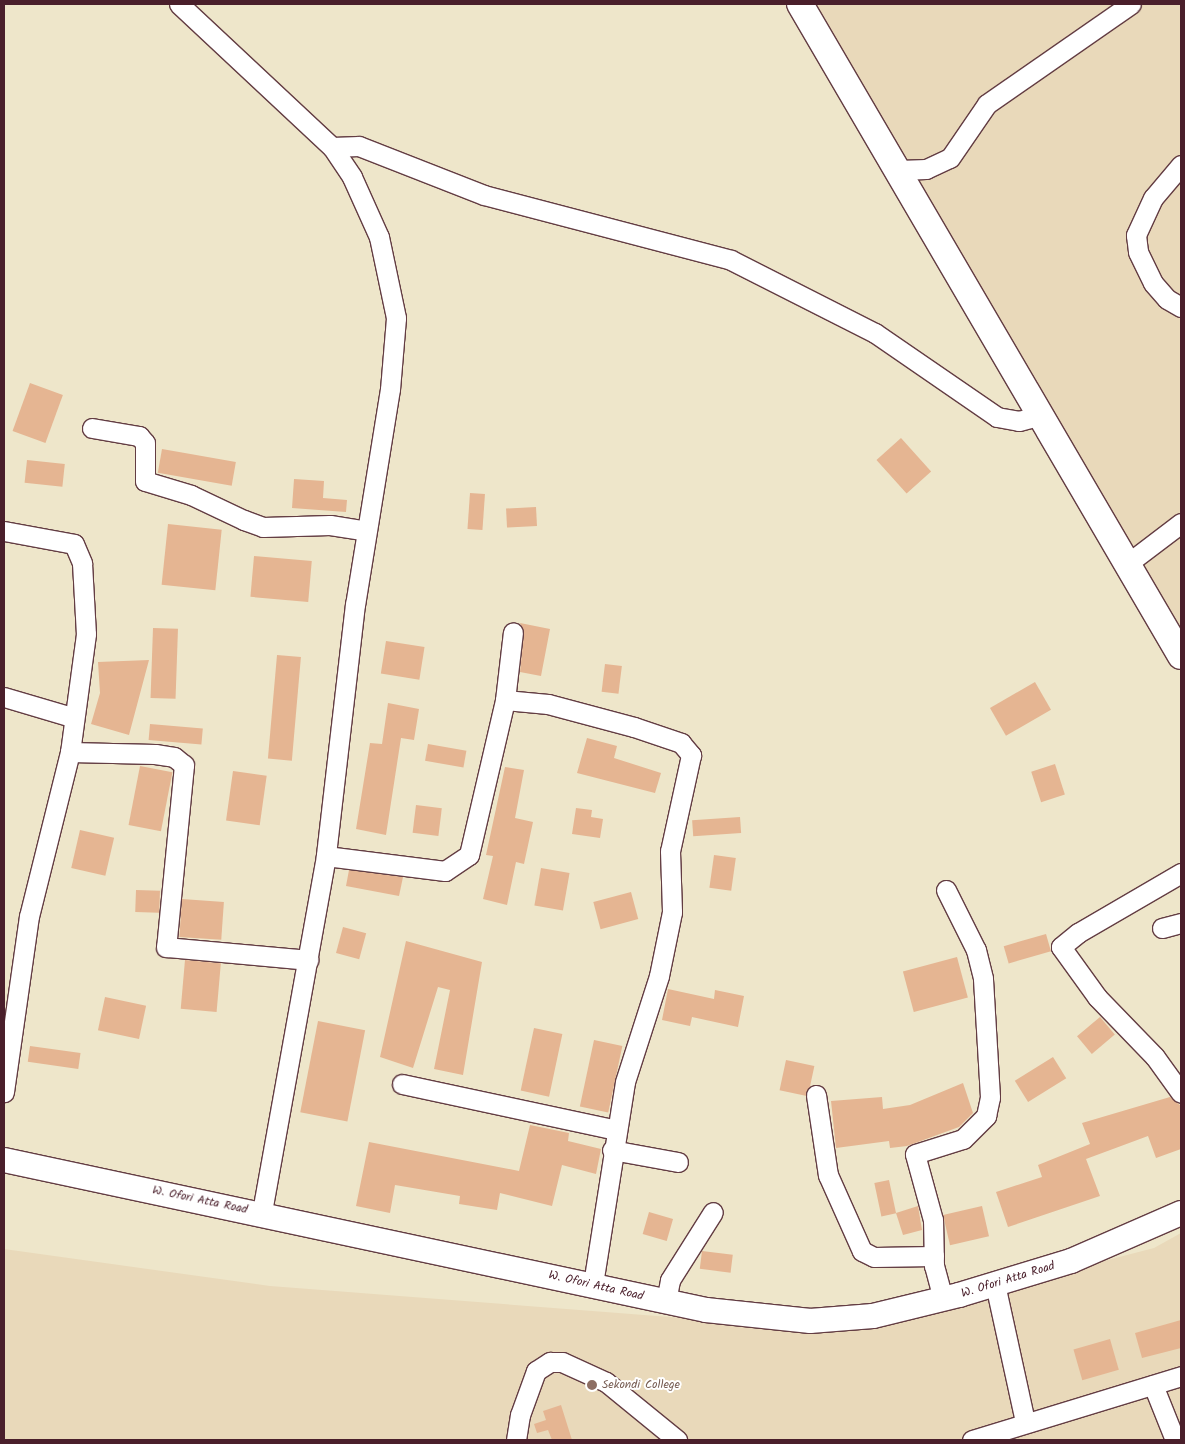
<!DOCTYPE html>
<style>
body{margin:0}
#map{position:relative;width:1185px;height:1444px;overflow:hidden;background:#eee6ca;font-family:Kalam,sans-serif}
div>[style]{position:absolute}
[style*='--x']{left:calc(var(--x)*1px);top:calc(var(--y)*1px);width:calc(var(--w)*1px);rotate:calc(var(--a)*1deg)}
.built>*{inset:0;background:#e9d9ba}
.building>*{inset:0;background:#e5b592;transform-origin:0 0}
.roads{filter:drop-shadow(1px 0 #633d43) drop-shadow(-1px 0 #633d43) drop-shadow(0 1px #633d43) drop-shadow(0 -1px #633d43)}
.minor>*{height:19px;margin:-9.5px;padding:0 9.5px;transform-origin:9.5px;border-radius:9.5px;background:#fff}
.major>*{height:24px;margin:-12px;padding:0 12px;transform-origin:12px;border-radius:12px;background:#fff}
.highway>*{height:26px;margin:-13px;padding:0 13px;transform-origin:13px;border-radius:13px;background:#fff}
.dots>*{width:14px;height:14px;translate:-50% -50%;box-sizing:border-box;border:2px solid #fff;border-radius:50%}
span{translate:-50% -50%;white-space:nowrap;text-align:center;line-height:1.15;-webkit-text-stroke:4px #fff;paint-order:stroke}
.street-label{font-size:12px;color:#4a1f2b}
.education-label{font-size:12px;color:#785e54}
.left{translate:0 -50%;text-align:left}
.frame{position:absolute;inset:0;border:5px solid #4a1f2b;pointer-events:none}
</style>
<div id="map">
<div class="built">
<i style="clip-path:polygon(806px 4px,1181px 4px,1181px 634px)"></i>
<i style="clip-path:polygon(1181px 1233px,1181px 1440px,4px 1440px,4px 1249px,270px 1286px,838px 1330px,1154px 1248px)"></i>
</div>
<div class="building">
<i style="left:30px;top:383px;width:35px;height:51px;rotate:20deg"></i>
<i style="left:901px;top:438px;width:45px;height:33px;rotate:48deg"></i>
<i style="left:162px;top:449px;width:75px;height:24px;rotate:10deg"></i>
<i style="left:27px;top:460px;width:38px;height:23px;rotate:6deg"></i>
<i style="clip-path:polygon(294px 479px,324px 481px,323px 498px,347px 500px,346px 512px,292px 508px)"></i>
<i style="left:470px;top:493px;width:15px;height:36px;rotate:4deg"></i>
<i style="left:536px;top:507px;width:19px;height:30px;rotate:87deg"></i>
<i style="left:168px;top:524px;width:54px;height:61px;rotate:6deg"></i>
<i style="left:254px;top:556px;width:58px;height:41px;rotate:5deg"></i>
<i style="clip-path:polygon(520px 623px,550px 629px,541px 676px,520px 672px,524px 633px)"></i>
<i style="left:153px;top:628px;width:25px;height:70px;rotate:2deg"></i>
<i style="left:386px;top:641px;width:39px;height:33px;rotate:9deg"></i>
<i style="left:277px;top:655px;width:24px;height:104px;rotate:5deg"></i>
<i style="clip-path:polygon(149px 660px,129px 735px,91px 724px,100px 693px,98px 662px)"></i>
<i style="left:605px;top:664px;width:17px;height:28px;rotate:7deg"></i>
<i style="left:1035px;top:682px;width:32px;height:52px;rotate:60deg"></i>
<i style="clip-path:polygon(388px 703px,419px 709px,414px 740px,401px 738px,386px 835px,356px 829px,370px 743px,382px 744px)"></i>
<i style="left:150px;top:724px;width:53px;height:16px;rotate:5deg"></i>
<i style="clip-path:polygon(587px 738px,617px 746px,614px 758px,661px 773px,655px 793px,577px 773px)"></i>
<i style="left:428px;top:744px;width:39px;height:17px;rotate:10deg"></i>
<i style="left:1055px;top:764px;width:32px;height:25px;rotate:72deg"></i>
<i style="left:140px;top:766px;width:33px;height:60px;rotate:11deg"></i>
<i style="clip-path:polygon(505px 767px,524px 770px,515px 818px,533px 822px,524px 864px,516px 862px,507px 905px,483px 899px,493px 856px,486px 855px)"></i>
<i style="left:233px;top:771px;width:34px;height:50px;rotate:8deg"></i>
<i style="left:416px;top:805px;width:26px;height:28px;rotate:7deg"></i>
<i style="clip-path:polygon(576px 808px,592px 810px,591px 817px,603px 819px,600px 838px,572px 834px)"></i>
<i style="left:740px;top:817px;width:16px;height:48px;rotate:86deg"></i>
<i style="left:80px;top:830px;width:35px;height:39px;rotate:13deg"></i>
<i style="left:714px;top:855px;width:22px;height:33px;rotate:8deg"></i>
<i style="left:541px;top:868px;width:29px;height:38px;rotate:10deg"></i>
<i style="clip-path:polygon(349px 870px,403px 877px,399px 896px,346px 886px)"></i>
<i style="left:136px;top:890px;width:24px;height:22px;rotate:2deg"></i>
<i style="left:631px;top:892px;width:28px;height:39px;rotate:75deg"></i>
<i style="left:182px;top:899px;width:42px;height:38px;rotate:4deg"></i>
<i style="left:343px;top:927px;width:24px;height:27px;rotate:15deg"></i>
<i style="left:1046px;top:934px;width:18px;height:44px;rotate:74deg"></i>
<i style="clip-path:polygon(406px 941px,482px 962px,463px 1075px,434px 1069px,450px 990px,438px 987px,413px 1068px,380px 1057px)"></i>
<i style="left:957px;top:957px;width:42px;height:56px;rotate:75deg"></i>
<i style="left:185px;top:960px;width:36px;height:49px;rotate:5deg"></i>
<i style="clip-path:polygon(668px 989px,714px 999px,715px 990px,744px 996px,738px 1027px,692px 1017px,690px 1026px,662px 1020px)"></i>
<i style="left:105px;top:997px;width:42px;height:34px;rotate:12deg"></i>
<i style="left:1100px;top:1017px;width:23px;height:30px;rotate:50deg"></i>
<i style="left:318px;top:1021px;width:48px;height:93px;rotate:11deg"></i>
<i style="left:534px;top:1028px;width:29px;height:64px;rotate:12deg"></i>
<i style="left:594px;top:1040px;width:29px;height:68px;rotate:12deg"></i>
<i style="left:30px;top:1046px;width:51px;height:16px;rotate:8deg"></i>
<i style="left:1053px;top:1057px;width:25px;height:45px;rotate:58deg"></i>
<i style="left:786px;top:1060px;width:29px;height:31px;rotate:12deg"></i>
<i style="clip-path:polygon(963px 1083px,973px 1113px,959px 1127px,907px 1146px,890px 1148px,889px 1141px,836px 1148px,831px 1101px,882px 1097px,883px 1109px,910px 1105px)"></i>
<i style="clip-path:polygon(1170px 1097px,1181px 1106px,1181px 1149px,1156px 1158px,1148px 1136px,1086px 1159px,1100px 1196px,1008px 1227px,996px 1192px,1042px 1177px,1038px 1165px,1090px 1144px,1082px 1123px)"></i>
<i style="clip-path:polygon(530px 1125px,569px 1133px,568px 1141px,601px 1149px,596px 1174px,562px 1165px,552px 1206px,500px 1193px,497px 1210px,459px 1204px,460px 1196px,395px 1185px,390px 1213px,356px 1206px,369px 1142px,519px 1171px)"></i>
<i style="left:889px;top:1180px;width:34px;height:15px;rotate:78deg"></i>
<i style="clip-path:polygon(918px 1206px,922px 1230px,903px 1235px,896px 1213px)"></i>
<i style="left:982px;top:1206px;width:31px;height:40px;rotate:77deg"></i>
<i style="left:649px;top:1212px;width:25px;height:23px;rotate:16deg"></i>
<i style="left:702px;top:1251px;width:31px;height:18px;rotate:7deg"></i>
<i style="clip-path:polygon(1181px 1320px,1181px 1348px,1142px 1358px,1135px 1333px)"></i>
<i style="left:1110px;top:1339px;width:32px;height:38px;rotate:74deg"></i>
<i style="clip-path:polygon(561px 1405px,572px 1440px,552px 1440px,548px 1430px,537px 1433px,534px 1424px,546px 1420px,543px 1411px)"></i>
</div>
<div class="roads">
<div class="minor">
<i style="--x:179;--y:4;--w:209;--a:43.1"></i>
<i style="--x:332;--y:147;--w:36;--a:56"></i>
<i style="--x:352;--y:177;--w:66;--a:65.8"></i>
<i style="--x:379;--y:237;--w:83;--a:78.1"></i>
<i style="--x:396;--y:318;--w:71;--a:94.8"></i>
<i style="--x:390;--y:389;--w:218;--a:99.2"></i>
<i style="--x:355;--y:604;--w:254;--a:96.6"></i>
<i style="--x:326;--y:856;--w:363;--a:100.2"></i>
<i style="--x:332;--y:147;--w:27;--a:-2"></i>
<i style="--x:359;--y:146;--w:134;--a:21.4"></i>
<i style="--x:484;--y:195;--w:255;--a:14.7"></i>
<i style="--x:731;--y:260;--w:161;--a:26.9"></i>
<i style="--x:875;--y:333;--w:148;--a:34.5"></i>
<i style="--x:997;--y:417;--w:22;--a:10"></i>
<i style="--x:1019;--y:421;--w:23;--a:-15"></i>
<i style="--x:1181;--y:165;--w:43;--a:130.3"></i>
<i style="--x:1153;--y:198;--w:41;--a:114.7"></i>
<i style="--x:1136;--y:235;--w:17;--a:83"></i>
<i style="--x:1138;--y:252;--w:34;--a:64"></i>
<i style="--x:1153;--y:283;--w:21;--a:49"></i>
<i style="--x:1167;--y:299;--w:16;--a:30"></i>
<i style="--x:899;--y:170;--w:27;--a:-2"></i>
<i style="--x:926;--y:169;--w:26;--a:-25"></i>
<i style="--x:950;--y:158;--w:65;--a:-55.6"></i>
<i style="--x:987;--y:104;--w:175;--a:-34.8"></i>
<i style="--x:92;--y:428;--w:48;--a:9.7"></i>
<i style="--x:139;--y:436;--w:9;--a:49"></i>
<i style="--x:145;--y:443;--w:38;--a:90"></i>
<i style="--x:145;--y:481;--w:48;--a:16.9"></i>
<i style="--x:191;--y:495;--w:59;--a:25.3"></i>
<i style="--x:244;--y:520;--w:20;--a:20"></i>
<i style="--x:263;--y:527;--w:67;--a:-1.7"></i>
<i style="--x:330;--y:525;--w:36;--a:9"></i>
<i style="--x:4;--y:531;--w:71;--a:10.5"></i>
<i style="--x:74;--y:544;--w:21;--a:67"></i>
<i style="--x:82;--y:563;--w:71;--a:86.8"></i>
<i style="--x:86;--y:634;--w:119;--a:97.7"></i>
<i style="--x:70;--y:752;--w:169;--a:104"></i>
<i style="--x:29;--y:916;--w:178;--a:98.1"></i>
<i style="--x:1127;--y:564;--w:68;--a:-37.2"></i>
<i style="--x:4;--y:697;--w:71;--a:16.4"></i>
<i style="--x:505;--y:700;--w:43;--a:5.3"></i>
<i style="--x:548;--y:704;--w:89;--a:15"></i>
<i style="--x:634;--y:727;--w:50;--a:18.8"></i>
<i style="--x:681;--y:743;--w:16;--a:50"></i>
<i style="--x:691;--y:755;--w:98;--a:102.3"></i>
<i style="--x:670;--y:851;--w:61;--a:88.1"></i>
<i style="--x:672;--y:912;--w:65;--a:101.5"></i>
<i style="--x:659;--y:976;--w:111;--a:107.8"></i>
<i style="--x:625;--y:1082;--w:206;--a:99"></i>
<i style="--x:70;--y:752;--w:85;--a:1.3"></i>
<i style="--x:155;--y:754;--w:19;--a:9"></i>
<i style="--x:174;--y:757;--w:13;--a:39"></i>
<i style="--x:184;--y:765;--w:183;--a:95.6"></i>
<i style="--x:166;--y:947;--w:143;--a:5.2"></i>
<i style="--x:326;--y:856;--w:120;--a:7.2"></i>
<i style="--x:445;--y:871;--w:29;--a:-34"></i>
<i style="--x:469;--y:855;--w:159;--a:-76.9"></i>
<i style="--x:505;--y:700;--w:68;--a:-83.3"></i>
<i style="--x:1181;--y:873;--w:119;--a:149.8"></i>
<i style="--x:1078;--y:933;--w:22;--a:141"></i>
<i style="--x:1061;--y:947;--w:62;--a:54.2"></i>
<i style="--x:1097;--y:997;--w:83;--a:46"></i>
<i style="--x:1155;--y:1057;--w:44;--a:54.2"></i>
<i style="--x:1162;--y:928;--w:20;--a:-15"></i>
<i style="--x:402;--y:1084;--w:219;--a:12.1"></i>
<i style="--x:816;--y:1095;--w:81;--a:81.5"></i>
<i style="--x:828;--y:1175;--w:83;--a:65.9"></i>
<i style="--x:862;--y:1251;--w:13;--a:27"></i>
<i style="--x:874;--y:1257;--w:60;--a:-1"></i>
<i style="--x:612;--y:1150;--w:67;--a:10.3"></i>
<i style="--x:995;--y:1284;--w:141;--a:77.7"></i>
<i style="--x:943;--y:1299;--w:34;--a:-105"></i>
<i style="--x:934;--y:1266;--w:46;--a:-91.2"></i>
<i style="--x:933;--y:1220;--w:68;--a:-105.3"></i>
<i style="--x:915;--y:1154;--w:50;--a:-17.4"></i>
<i style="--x:963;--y:1139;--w:33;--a:-45"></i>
<i style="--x:986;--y:1116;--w:19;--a:-78"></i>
<i style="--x:990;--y:1097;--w:119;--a:-93.4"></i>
<i style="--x:983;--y:978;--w:29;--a:-104"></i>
<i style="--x:976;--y:950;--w:67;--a:-116.6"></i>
<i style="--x:666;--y:1301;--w:21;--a:-79"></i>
<i style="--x:670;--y:1280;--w:80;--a:-57.7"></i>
<i style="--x:1153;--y:1385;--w:59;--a:68.2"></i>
<i style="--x:516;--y:1440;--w:25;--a:-81"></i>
<i style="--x:520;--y:1415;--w:47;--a:-70"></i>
<i style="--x:536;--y:1371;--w:17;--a:-33"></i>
<i style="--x:550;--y:1362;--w:12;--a:0"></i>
<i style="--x:562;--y:1362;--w:48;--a:24.4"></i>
<i style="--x:606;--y:1382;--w:92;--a:39.2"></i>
<i style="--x:972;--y:1440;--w:219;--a:-17"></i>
</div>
<div class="major">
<i style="--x:4;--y:1160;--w:718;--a:12.06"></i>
<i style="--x:706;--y:1310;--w:105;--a:6"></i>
<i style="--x:810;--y:1321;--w:63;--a:-4.5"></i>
<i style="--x:873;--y:1316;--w:89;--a:-13.7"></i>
<i style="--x:959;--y:1295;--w:117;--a:-16.9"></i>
<i style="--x:1071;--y:1261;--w:120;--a:-23.6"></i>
</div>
<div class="highway">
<i style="--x:800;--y:4;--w:755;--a:59.7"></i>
</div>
</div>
<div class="dots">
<i style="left:592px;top:1385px;background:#8d6e63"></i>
</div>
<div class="street-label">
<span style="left:200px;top:1200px;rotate:12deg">W. Ofori Atta Road</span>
<span style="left:1008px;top:1280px;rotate:-17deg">W. Ofori Atta Road</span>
<span style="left:596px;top:1286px;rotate:13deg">W. Ofori Atta Road</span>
</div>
<div class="education-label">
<span class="left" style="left:602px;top:1385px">Sekondi College</span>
</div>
<div class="frame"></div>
</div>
